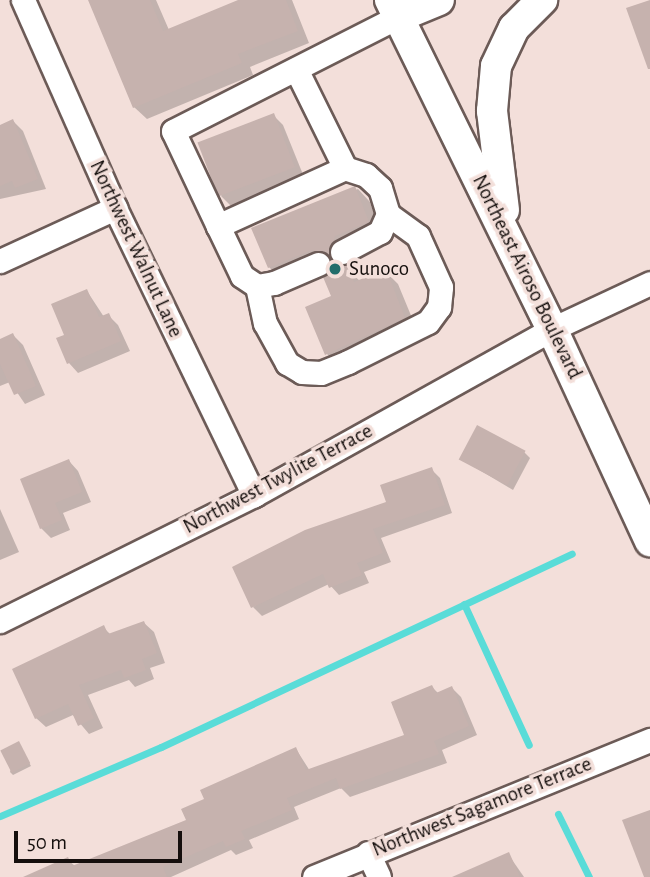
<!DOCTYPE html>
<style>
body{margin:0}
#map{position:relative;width:650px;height:877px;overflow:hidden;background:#f3dfda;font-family:"Alegreya Sans",sans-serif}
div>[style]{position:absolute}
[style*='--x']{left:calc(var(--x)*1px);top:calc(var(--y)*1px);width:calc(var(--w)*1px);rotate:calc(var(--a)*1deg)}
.shadow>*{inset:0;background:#0003}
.stream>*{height:7px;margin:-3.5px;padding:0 3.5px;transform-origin:3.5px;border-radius:3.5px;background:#59dcd8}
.building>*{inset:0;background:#c6b2ae;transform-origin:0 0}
.roads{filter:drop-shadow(2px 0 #6c5b57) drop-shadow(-2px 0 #6c5b57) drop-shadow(0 2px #6c5b57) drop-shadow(0 -2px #6c5b57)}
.minor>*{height:23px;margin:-11.5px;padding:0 11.5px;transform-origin:11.5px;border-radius:11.5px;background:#fff}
.major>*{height:30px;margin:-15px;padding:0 15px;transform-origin:15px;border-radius:15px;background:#fff}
.dots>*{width:19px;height:19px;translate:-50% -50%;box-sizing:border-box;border:4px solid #f3dfda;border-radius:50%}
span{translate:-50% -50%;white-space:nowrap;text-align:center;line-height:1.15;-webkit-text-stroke:7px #f3dfda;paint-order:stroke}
.street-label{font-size:21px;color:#150f0d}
.poi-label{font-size:21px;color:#150f0d}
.left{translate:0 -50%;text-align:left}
.scale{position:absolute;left:14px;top:831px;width:168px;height:32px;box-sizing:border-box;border:4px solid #150f0d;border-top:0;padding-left:9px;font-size:21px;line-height:24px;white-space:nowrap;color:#150f0d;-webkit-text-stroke:5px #f3dfda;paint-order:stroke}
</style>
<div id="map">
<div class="shadow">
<i style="clip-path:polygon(90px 0,156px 0,169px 30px,242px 0,292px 0,309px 43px,250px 67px,253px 75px,147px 119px,134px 107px)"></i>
<i style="clip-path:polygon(273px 115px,283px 125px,304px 177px,231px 206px,221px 196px)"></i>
<i style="clip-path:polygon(13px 121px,23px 131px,46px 189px,0 199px,0 126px)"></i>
<i style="clip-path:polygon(358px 189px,370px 202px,381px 234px,347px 249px,342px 265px,360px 281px,385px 271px,398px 284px,417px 330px,339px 367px,327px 354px,307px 308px,333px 297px,332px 264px,326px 262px,282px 280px,269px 267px,254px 229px)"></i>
<i style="clip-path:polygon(87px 291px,104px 317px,108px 315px,118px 325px,130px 351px,78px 373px,69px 363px,67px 336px)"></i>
<i style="clip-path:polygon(13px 335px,23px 345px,45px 395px,25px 404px,10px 382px,0 386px,0 341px)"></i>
<i style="clip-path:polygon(524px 452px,530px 458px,513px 490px,461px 459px)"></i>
<i style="clip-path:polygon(69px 461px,78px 471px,91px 502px,63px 513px,70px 530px,51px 538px,41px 528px)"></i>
<i style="clip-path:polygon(431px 469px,440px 478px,452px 513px,381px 538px,391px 562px,364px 572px,369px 583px,339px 595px,329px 584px,262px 616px,253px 607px)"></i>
<i style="clip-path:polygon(0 509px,19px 552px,0 560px)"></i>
<i style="clip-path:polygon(144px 623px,154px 632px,165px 663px,150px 668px,154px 679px,135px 687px,129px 680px,88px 695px,103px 728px,89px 734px,73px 715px,46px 727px,36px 718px,103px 627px,111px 635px)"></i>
<i style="clip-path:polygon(432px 687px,439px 694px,452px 688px,461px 697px,477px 735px,442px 750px,447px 763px,350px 797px,341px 788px,294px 807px,299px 819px,249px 840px,253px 848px,236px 855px,231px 850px,171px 877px,27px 877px,67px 859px,76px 867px,188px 821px,206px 800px,296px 749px,310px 771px,407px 736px)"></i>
<i style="clip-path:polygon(19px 744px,31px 766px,13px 775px,10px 772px)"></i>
<i style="clip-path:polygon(508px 854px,524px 877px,457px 877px)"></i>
</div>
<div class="stream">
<i style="--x:464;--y:604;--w:155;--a:65.3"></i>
<i style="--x:558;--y:814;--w:70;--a:63.8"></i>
<i style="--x:0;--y:816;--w:175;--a:-23.2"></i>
<i style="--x:161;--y:747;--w:454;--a:-25.2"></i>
</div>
<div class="building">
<i style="clip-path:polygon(88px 0,150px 0,163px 31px,238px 0,286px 0,298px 31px,238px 54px,242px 63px,133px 108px)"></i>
<i style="clip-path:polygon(650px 0,650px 69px,648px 69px,626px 8px)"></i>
<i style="left:274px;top:113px;width:58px;height:82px;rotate:69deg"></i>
<i style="clip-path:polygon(13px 119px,38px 179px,15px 188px,12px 181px,0 186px,0 125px)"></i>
<i style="clip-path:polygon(355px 186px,369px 222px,335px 236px,329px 256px,312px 250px,268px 268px,251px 228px)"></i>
<i style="clip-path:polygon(331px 260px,347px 265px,354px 282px,386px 269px,405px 318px,325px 355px,305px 307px,331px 296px,323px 277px)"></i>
<i style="clip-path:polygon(87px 289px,99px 317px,109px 313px,121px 341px,67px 364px,56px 338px,64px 335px,51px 304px)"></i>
<i style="clip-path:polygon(13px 333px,36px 386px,14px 395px,0 364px,0 339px)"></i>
<i style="left:477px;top:425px;width:55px;height:39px;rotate:28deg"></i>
<i style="clip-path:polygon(69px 459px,82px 492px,55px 503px,62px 520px,40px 529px,20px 479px)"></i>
<i style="clip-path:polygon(432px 467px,445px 505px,373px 529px,383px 553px,357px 563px,362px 575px,329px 588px,323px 574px,251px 608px,232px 567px,305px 530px,386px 502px,380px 485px)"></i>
<i style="clip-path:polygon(144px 621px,157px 653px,142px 659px,146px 670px,124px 678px,121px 670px,79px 685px,94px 718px,78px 726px,68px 704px,35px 719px,12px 669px,104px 625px,108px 634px)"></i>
<i style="clip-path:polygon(432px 685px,436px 693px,452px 686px,469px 726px,434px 741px,439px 754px,340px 789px,336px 778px,287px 798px,292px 810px,241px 831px,245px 839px,226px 847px,223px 841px,163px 867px,167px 877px,23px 877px,68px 857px,72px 866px,186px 820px,181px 809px,204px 799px,200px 790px,296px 747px,306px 770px,404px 735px,391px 702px)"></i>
<i style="left:19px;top:741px;width:25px;height:21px;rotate:63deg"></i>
<i style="clip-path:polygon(650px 810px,650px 877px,644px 877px,622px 820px)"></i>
<i style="clip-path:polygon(509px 852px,520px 877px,452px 877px)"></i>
</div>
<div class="roads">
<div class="minor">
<i style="--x:23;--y:0;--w:227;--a:66.1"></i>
<i style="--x:115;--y:208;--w:319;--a:64.2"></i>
<i style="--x:296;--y:69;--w:110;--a:63.7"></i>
<i style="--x:345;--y:168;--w:140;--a:155.5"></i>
<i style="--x:218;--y:226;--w:105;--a:-115.3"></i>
<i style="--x:173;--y:131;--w:254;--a:-26.9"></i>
<i style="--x:218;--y:226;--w:55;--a:64.4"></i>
<i style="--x:242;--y:276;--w:18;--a:34"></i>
<i style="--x:257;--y:286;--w:17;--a:-10"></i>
<i style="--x:274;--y:283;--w:48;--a:-23.4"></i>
<i style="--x:342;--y:252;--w:43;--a:-27.8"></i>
<i style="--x:380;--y:232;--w:20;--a:-66"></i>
<i style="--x:388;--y:214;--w:27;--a:-107"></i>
<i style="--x:380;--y:188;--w:19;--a:-137"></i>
<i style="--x:366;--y:175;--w:22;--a:-162"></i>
<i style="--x:0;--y:261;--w:127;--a:-24.7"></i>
<i style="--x:257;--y:286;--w:38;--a:78"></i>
<i style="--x:265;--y:323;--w:46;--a:61.2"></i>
<i style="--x:287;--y:363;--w:17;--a:31"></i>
<i style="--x:302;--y:372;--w:19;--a:3"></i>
<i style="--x:321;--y:373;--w:29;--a:-22"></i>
<i style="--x:348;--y:362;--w:89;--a:-26.6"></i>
<i style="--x:428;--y:322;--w:19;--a:-54"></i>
<i style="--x:439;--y:307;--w:20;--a:-84"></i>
<i style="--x:441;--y:287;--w:56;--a:-114.3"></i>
<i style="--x:418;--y:236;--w:37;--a:-144"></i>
<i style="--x:0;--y:621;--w:284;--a:-26.4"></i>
<i style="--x:254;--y:495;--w:341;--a:-29.1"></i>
<i style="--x:552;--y:329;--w:108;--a:-25.1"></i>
<i style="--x:368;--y:853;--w:26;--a:65"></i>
<i style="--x:314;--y:877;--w:363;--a:-22.2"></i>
</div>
<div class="major">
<i style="--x:390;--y:0;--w:367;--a:63.8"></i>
<i style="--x:552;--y:329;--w:234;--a:65.2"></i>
<i style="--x:400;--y:16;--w:42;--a:-22.3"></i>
<i style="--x:504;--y:210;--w:100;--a:-96.9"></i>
<i style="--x:492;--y:111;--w:45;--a:-84.9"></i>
<i style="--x:496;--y:66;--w:42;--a:-64.7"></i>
<i style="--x:514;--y:28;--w:40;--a:-45"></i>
</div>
</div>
<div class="dots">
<i style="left:335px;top:269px;background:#226d6b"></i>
</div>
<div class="street-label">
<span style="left:136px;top:249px;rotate:65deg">Northwest Walnut Lane</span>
<span style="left:527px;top:277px;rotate:64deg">Northeast Airoso Boulevard</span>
<span style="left:278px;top:479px;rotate:-28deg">Northwest Twylite Terrace</span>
<span style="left:482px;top:807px;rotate:-22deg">Northwest Sagamore Terrace</span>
</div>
<div class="poi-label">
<span class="left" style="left:349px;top:269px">Sunoco</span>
</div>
<div class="scale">50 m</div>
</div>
